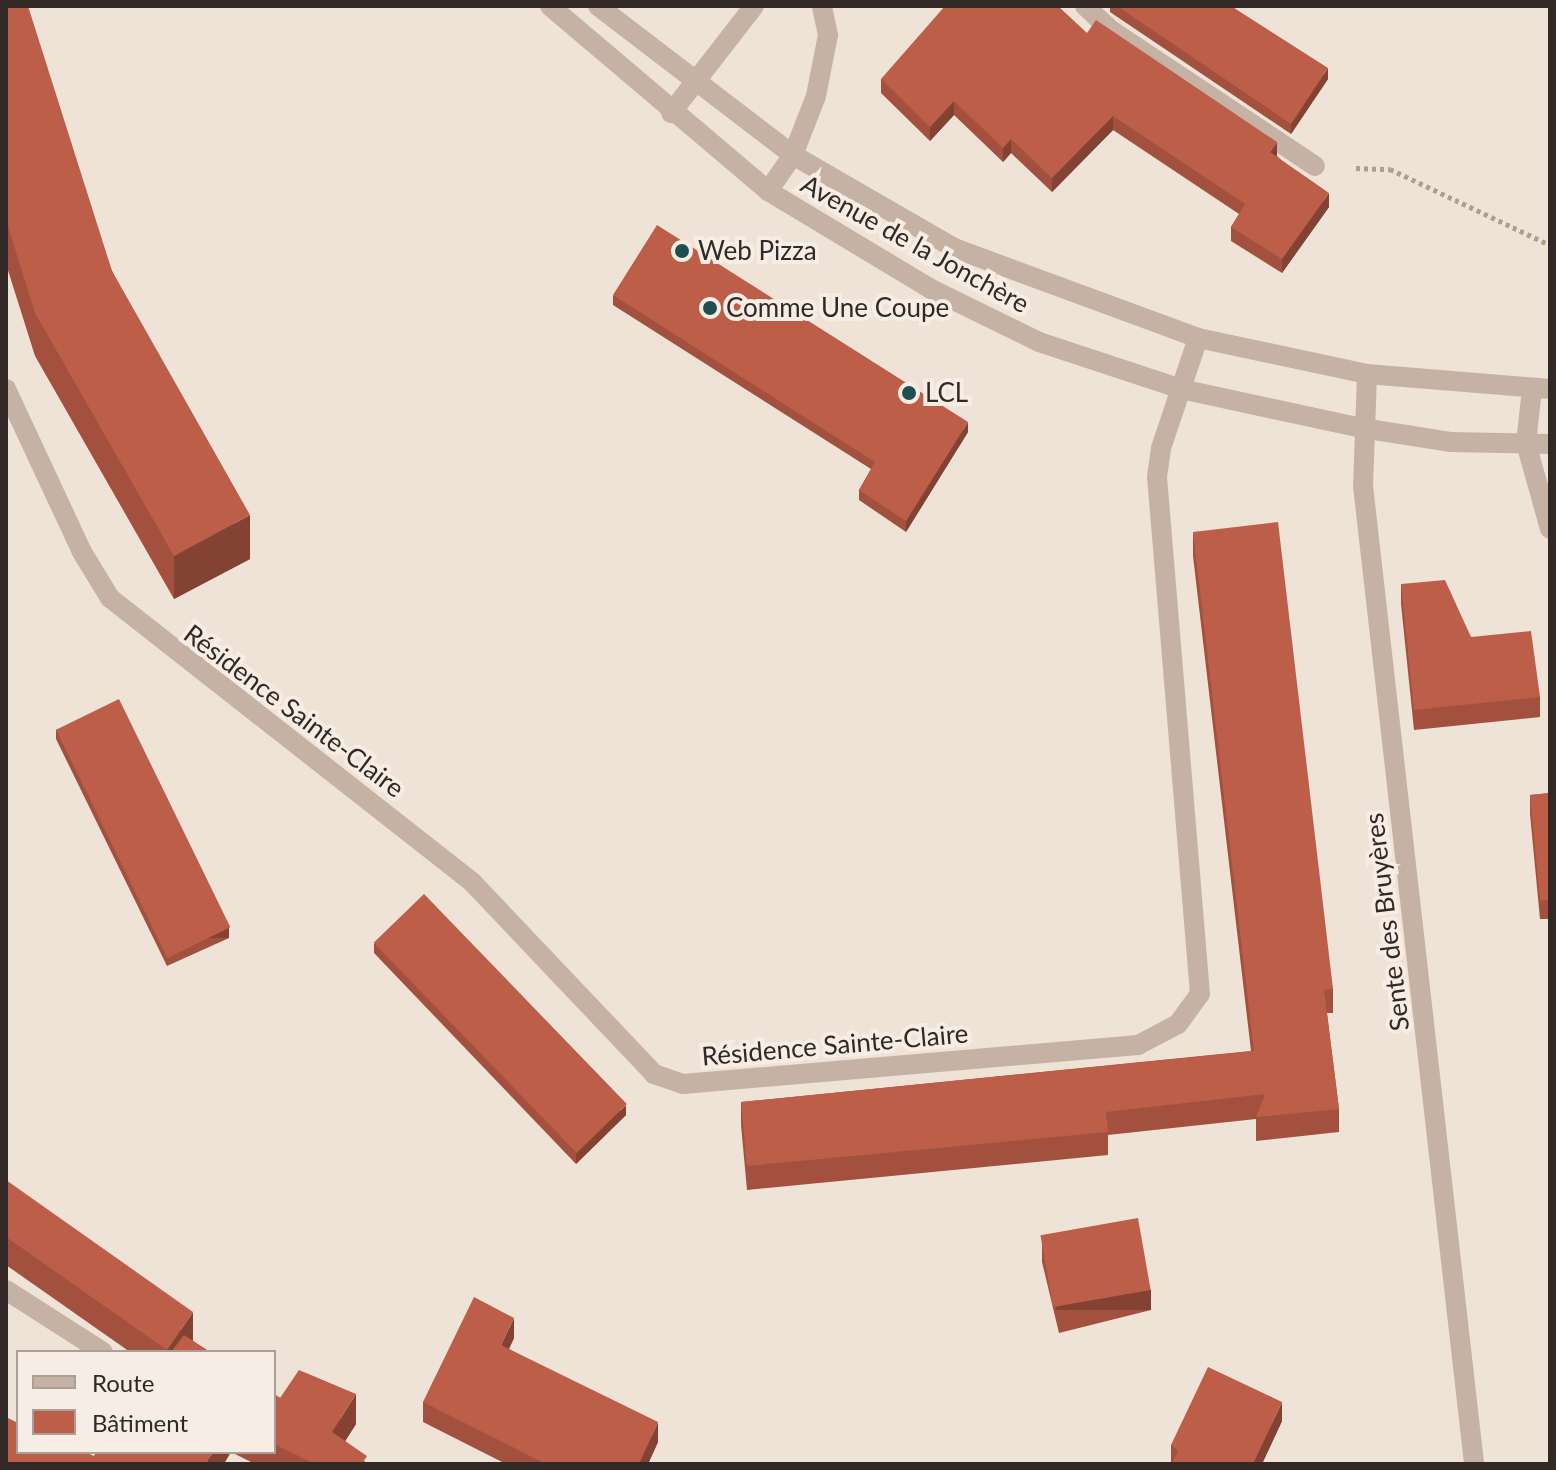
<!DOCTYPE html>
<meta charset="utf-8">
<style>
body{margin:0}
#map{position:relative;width:1556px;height:1470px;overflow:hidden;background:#efe3d8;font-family:Lato,sans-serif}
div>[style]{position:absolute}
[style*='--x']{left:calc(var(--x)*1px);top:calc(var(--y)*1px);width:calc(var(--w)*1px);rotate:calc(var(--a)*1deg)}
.path>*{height:5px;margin-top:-2.5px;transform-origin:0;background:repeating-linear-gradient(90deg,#b19c90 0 4px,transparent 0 8px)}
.minor>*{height:20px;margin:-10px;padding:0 10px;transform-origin:10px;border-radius:10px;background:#c6b2a5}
.wall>*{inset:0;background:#a3513e}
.shaded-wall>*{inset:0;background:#844232;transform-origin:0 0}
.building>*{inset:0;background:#bd5e48;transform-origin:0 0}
.dots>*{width:22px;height:22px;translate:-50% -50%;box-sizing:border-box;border:4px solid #f7ede4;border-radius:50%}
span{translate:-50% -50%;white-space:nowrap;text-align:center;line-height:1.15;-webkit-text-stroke:8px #f7ede4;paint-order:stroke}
.street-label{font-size:26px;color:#322926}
.poi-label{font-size:26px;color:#322926}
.left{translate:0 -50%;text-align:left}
.frame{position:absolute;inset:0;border:8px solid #322926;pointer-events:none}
.legend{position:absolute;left:16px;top:1350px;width:260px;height:104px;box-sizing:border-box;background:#f7ede4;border:2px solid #a89f98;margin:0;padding:10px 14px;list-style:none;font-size:24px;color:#322926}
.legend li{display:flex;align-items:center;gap:16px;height:40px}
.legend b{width:40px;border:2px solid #a89f98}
</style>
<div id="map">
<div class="path">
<i style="--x:1356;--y:168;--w:34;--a:2"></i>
<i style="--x:1390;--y:169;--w:177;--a:25.4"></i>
</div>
<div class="minor">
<i style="--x:550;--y:6;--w:286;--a:40.3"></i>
<i style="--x:768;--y:191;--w:190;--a:31"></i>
<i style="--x:931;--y:289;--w:120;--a:26.1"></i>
<i style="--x:1039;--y:342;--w:150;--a:18.3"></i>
<i style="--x:1181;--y:389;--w:185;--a:12.2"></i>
<i style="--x:1362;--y:428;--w:89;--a:9"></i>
<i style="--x:1450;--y:442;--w:100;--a:1.1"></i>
<i style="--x:598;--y:6;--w:245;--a:37.4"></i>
<i style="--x:793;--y:155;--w:186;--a:30"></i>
<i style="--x:954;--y:248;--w:260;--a:20.2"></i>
<i style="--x:1198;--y:338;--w:173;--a:12"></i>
<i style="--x:1367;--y:374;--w:184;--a:4.7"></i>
<i style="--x:1085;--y:6;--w:35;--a:43"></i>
<i style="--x:1111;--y:30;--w:245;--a:33.7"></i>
<i style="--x:671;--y:113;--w:135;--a:-52.2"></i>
<i style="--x:768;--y:191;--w:44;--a:-55.2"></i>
<i style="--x:793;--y:155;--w:63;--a:-68.7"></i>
<i style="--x:816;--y:96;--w:62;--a:-78.9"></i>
<i style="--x:828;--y:35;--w:30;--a:-102"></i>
<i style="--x:1367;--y:374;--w:112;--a:92"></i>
<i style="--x:1363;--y:486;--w:984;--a:83.52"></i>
<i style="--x:6;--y:389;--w:180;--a:65"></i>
<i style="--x:82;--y:552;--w:54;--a:58.7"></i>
<i style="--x:110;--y:598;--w:460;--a:38.1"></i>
<i style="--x:472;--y:882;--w:265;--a:46.5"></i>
<i style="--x:654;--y:1074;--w:31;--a:19"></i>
<i style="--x:683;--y:1084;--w:457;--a:-4.9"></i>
<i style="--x:1138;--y:1045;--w:45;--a:-27.7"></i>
<i style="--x:1178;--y:1024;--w:37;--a:-54"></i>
<i style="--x:1200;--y:994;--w:519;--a:-94.75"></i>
<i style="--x:1157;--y:477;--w:29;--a:-82"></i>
<i style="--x:1161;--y:448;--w:116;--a:-71.4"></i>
<i style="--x:1532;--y:389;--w:54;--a:96.3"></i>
<i style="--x:1526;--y:443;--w:89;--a:74.4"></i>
<i style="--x:6;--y:1290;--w:115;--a:32.6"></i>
</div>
<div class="wall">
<i style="clip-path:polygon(6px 6px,112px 271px,250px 559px,174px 599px,35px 356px,6px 264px)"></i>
<i style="clip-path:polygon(1110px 6px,1231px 6px,1328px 79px,1291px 134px,1110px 12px)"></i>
<i style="clip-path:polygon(1087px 33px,1277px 156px,1329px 207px,1282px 273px,1231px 241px,1231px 227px,1239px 214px,1113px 130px,1052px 192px,1011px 153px,1003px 162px,954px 115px,930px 141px,881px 93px,881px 79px)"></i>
<i style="clip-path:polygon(613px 295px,968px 432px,906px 532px,859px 500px,859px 490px,871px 469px,613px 305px)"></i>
<i style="clip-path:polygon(1193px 532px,1333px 989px,1333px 1013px,1327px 1013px,1339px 1109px,1339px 1132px,1256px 1141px,1256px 1119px,1108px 1135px,1108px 1155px,747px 1190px,741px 1125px,741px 1102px,1251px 1051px,1193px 556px)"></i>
<i style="clip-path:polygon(1401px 584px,1471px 637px,1540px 697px,1540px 717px,1414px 730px,1401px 604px)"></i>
<i style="clip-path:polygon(56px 729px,229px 938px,167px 966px,56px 739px)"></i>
<i style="clip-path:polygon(1550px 793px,1550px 919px,1540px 919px,1530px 814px,1530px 795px)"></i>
<i style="clip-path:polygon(374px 943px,626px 1115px,576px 1164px,374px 953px)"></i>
<i style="clip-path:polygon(6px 1180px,193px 1341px,210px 1352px,130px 1352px,6px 1265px)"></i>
<i style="clip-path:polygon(1042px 1243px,1151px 1310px,1059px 1333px,1042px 1262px)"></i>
<i style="clip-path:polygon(514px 1338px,509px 1349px,658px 1442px,648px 1464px,506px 1464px,423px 1422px,423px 1402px)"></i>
<i style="clip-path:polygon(274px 1394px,280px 1398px,356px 1424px,345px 1441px,367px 1464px,255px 1464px,231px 1452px,94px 1456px,97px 1452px,274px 1452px)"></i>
<i style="clip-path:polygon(1282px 1421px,1262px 1464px,1171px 1464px,1171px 1445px)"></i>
</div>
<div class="shaded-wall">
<i style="clip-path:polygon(1328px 68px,1328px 79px,1291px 134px,1291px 124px)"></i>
<i style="clip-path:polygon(954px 101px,954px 115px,930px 141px,930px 127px)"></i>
<i style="clip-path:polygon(1113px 116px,1113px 130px,1052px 192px,1052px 178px)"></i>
<i style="clip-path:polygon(1011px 139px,1011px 153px,1003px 162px,1003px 148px)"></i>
<i style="clip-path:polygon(1277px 142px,1277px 156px,1270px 166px,1270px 152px)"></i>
<i style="clip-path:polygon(1329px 193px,1329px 207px,1282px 273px,1282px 259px)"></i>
<i style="clip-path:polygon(968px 422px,968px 432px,906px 532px,906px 521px)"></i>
<i style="clip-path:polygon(250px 515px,250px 559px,174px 599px,174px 556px)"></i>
<i style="left:229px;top:928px;width:10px;height:68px;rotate:90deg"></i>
<i style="clip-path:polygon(626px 1105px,626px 1115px,576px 1164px,576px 1154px)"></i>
<i style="left:1151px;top:1290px;width:20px;height:95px;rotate:90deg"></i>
<i style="clip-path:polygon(193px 1312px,193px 1340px,185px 1352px,167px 1352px,167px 1350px)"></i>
<i style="clip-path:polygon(514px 1318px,514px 1338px,501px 1365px,501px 1345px)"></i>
<i style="clip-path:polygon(356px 1394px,356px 1424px,332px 1462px,332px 1432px)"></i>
<i style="clip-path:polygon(1282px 1402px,1282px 1421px,1262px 1464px,1253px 1464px)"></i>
<i style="clip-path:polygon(658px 1422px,658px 1442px,648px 1464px,639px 1464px)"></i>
<i style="clip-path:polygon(213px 1452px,231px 1452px,224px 1464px,205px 1464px)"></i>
</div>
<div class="building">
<i style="clip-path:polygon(6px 6px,28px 6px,112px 271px,250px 515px,174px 556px,35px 313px,6px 220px)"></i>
<i style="clip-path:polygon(945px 6px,1058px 6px,1087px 33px,1096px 20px,1277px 142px,1270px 152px,1329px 193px,1282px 259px,1231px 227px,1245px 204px,1113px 116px,1052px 178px,1011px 139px,1003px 148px,954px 101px,930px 127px,881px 79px)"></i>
<i style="clip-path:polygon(1117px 6px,1231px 6px,1328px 68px,1291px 124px)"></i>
<i style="clip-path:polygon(657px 225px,968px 422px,906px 521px,859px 490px,875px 462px,613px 295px)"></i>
<i style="clip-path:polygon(1278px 522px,1333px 989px,1324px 990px,1339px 1109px,1256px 1117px,1265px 1094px,1106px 1112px,1108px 1132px,747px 1166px,741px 1102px,1254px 1051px,1193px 532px)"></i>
<i style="clip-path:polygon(1445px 580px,1471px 637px,1531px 631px,1540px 697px,1414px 710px,1401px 584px)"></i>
<i style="left:119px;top:699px;width:254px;height:70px;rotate:64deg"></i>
<i style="clip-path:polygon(1550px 793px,1550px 900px,1540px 900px,1530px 795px)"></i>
<i style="left:424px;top:894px;width:292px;height:70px;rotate:46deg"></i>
<i style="clip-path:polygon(6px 1180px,193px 1312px,167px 1350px,6px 1237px)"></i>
<i style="left:1138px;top:1218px;width:73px;height:99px;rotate:80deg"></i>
<i style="clip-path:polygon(474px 1297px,514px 1318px,501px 1345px,658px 1422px,639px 1464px,546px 1464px,423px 1402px)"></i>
<i style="clip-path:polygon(184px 1335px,210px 1352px,171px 1352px)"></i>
<i style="clip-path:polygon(1208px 1367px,1282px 1402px,1253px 1464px,1172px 1464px,1178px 1451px,1171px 1445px)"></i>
<i style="clip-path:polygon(299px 1370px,356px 1394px,332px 1432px,367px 1456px,362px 1464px,315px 1464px,274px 1444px,274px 1394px,280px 1398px)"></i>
<i style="clip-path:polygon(6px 1417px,18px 1423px,18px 1452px,85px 1452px,94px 1456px,97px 1452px,213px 1452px,205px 1464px,6px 1464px)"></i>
</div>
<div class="dots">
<i style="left:682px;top:251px;background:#1f4f50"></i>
<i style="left:710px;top:308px;background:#1f4f50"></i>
<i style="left:909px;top:393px;background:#1f4f50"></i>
</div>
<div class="street-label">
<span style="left:915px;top:244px;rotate:29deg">Avenue de la Jonchère</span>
<span style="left:294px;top:711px;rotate:37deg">Résidence Sainte-Claire</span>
<span style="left:1387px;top:922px;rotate:-97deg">Sente des Bruyères</span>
<span style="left:835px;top:1045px;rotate:-5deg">Résidence Sainte-Claire</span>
</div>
<div class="poi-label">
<span class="left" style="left:698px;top:251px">Web Pizza</span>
<span class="left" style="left:726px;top:308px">Comme Une Coupe</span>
<span class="left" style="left:925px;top:393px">LCL</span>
</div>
<div class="frame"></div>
<ul class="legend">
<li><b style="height:10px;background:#c6b2a5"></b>Route</li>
<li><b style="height:22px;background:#bd5e48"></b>Bâtiment</li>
</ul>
</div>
